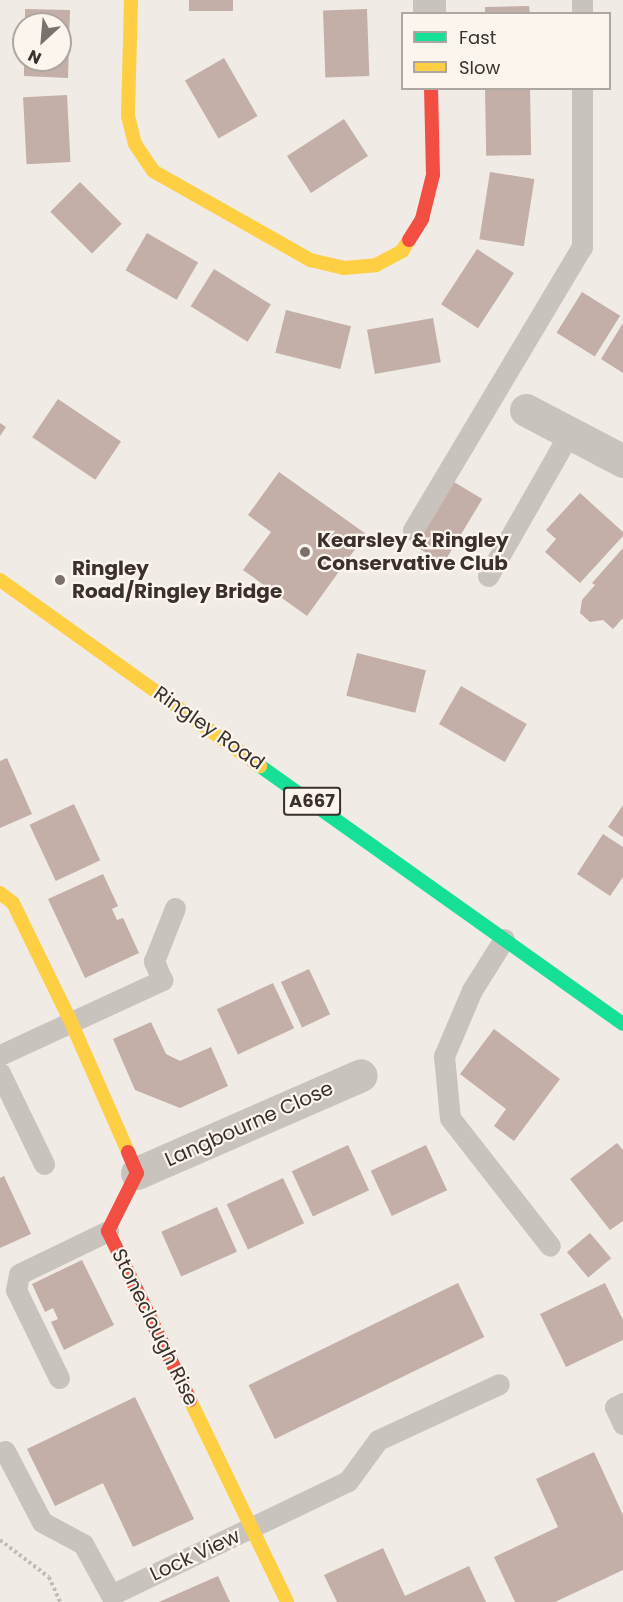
<!DOCTYPE html>
<style>
body{margin:0}
#map{position:relative;width:623px;height:1602px;overflow:hidden;background:#f0ebe5;font-family:Poppins,sans-serif}
div>[style]{position:absolute}
[style*='--x']{left:calc(var(--x)*1px);top:calc(var(--y)*1px);width:calc(var(--w)*1px);rotate:calc(var(--a)*1deg)}
.building>*{inset:0;background:#c3afa7;transform-origin:0 0}
.path>*{height:4px;margin-top:-2px;transform-origin:0;background:repeating-linear-gradient(90deg,#c2bbb6 0 3px,transparent 0 6px)}
.lane>*{height:21px;margin:-10.5px;padding:0 10.5px;transform-origin:10.5px;border-radius:10.5px;background:#c9c3be}
.street>*{height:33px;margin:-16.5px;padding:0 16.5px;transform-origin:16.5px;border-radius:16.5px;background:#c9c3be}
.fast>*{height:14px;margin:-7px;padding:0 7px;transform-origin:7px;border-radius:7px;background:#16e098}
.slow>*{height:14px;margin:-7px;padding:0 7px;transform-origin:7px;border-radius:7px;background:#ffcf43}
.jam>*{height:14px;margin:-7px;padding:0 7px;transform-origin:7px;border-radius:7px;background:#f24e42}
.dots>*{width:16px;height:16px;translate:-50% -50%;box-sizing:border-box;border:3px solid #fbf5ee;border-radius:50%}
span{translate:-50% -50%;white-space:nowrap;text-align:center;line-height:1.15;-webkit-text-stroke:4.5px #fbf5ee;paint-order:stroke}
.shield-label span{padding:2px 4px;background:#fbf5ee;border:2px solid;border-radius:4px;-webkit-text-stroke-width:0}
.shield-label{font-size:18px;color:#3b302b;font-weight:700}
.poi-label{font-size:20px;color:#3b302b;font-weight:700}
.left{translate:0 -50%;text-align:left}
.street-label{font-size:20px;color:#3b302b}
.legend{position:absolute;left:401px;top:12px;width:210px;height:78px;box-sizing:border-box;background:#fbf5ee;border:2px solid #aea6a0;margin:0;padding:8px 10px;list-style:none;font-size:18px;color:#3b302b}
.legend li{display:flex;align-items:center;gap:12px;height:30px}
.legend b{width:30px;border:2px solid #aea6a0}
.north{position:absolute;left:12px;top:12px;width:60px;height:60px;box-sizing:border-box;background:#fbf5ee;border:2px solid #aea6a0;border-radius:50%;rotate:206deg;font-size:16px;font-weight:700;line-height:24px;text-align:center;color:#3b302b}
.north::after{content:'';display:block;margin:auto;width:21px;height:27px;background:#7a716c;clip-path:polygon(50% 0,100% 100%,50% 72%,0 100%)}
</style>
<div id="map">
<div class="building">
<i style="left:189px;top:0;width:44px;height:11px"></i>
<i style="clip-path:polygon(529px 6px,530px 14px,485px 14px,485px 7px)"></i>
<i style="clip-path:polygon(25px 9px,70px 10px,68px 78px,24px 76px,24px 60px,60px 60px,60px 24px,25px 24px)"></i>
<i style="left:367px;top:9px;width:67px;height:44px;rotate:88deg"></i>
<i style="left:224px;top:58px;width:67px;height:45px;rotate:60deg"></i>
<i style="left:530px;top:88px;width:67px;height:45px;rotate:89deg"></i>
<i style="left:67px;top:95px;width:67px;height:44px;rotate:87deg"></i>
<i style="left:344px;top:119px;width:44px;height:68px;rotate:57deg"></i>
<i style="left:490px;top:172px;width:45px;height:68px;rotate:9deg"></i>
<i style="left:80px;top:182px;width:59px;height:42px;rotate:45deg"></i>
<i style="left:147px;top:233px;width:59px;height:43px;rotate:30deg"></i>
<i style="left:477px;top:249px;width:44px;height:66px;rotate:33deg"></i>
<i style="left:214px;top:269px;width:67px;height:44px;rotate:32deg"></i>
<i style="left:582px;top:292px;width:45px;height:48px;rotate:32deg"></i>
<i style="left:286px;top:310px;width:67px;height:44px;rotate:14deg"></i>
<i style="left:433px;top:318px;width:45px;height:67px;rotate:80deg"></i>
<i style="clip-path:polygon(623px 323px,623px 373px,601px 359px)"></i>
<i style="left:58px;top:399px;width:76px;height:46px;rotate:34deg"></i>
<i style="clip-path:polygon(0 423px,6px 427px,0 436px)"></i>
<i style="clip-path:polygon(279px 472px,366px 534px,307px 616px,243px 570px,271px 532px,248px 515px)"></i>
<i style="left:454px;top:482px;width:33px;height:75px;rotate:31deg"></i>
<i style="clip-path:polygon(580px 493px,623px 532px,623px 536px,580px 583px,545px 552px,556px 539px,546px 530px)"></i>
<i style="clip-path:polygon(623px 548px,623px 618px,613px 629px,603px 620px,590px 622px,580px 613px,582px 600px,595px 585px,592px 583px)"></i>
<i style="left:357px;top:653px;width:71px;height:44px;rotate:14deg"></i>
<i style="left:461px;top:686px;width:76px;height:44px;rotate:30deg"></i>
<i style="clip-path:polygon(7px 758px,32px 814px,0 828px,0 761px)"></i>
<i style="left:74px;top:804px;width:62px;height:49px;rotate:65deg"></i>
<i style="clip-path:polygon(623px 805px,623px 837px,608px 827px)"></i>
<i style="clip-path:polygon(603px 834px,623px 847px,623px 877px,610px 896px,577px 874px)"></i>
<i style="clip-path:polygon(103px 874px,118px 906px,112px 909px,117px 920px,123px 918px,139px 953px,85px 978px,48px 899px)"></i>
<i style="left:309px;top:969px;width:50px;height:31px;rotate:65deg"></i>
<i style="left:273px;top:983px;width:50px;height:62px;rotate:65deg"></i>
<i style="clip-path:polygon(151px 1022px,166px 1054px,180px 1061px,211px 1047px,228px 1086px,180px 1108px,135px 1090px,113px 1039px)"></i>
<i style="clip-path:polygon(494px 1029px,560px 1079px,514px 1141px,494px 1126px,506px 1109px,460px 1074px)"></i>
<i style="clip-path:polygon(617px 1143px,623px 1150px,623px 1221px,610px 1230px,570px 1179px)"></i>
<i style="left:348px;top:1145px;width:50px;height:62px;rotate:65deg"></i>
<i style="left:426px;top:1145px;width:50px;height:61px;rotate:65deg"></i>
<i style="clip-path:polygon(4px 1176px,31px 1234px,0 1248px,0 1178px)"></i>
<i style="left:283px;top:1178px;width:50px;height:62px;rotate:65deg"></i>
<i style="left:217px;top:1207px;width:49px;height:61px;rotate:66deg"></i>
<i style="left:590px;top:1233px;width:33px;height:30px;rotate:50deg"></i>
<i style="clip-path:polygon(82px 1260px,114px 1325px,64px 1350px,51px 1322px,58px 1319px,53px 1308px,45px 1312px,32px 1284px)"></i>
<i style="left:458px;top:1283px;width:60px;height:233px;rotate:64deg"></i>
<i style="clip-path:polygon(605px 1283px,623px 1320px,623px 1340px,566px 1367px,540px 1314px)"></i>
<i style="clip-path:polygon(135px 1397px,194px 1519px,133px 1547px,103px 1483px,55px 1506px,27px 1449px)"></i>
<i style="clip-path:polygon(594px 1452px,623px 1515px,623px 1570px,555px 1602px,515px 1602px,494px 1557px,558px 1527px,536px 1479px)"></i>
<i style="clip-path:polygon(383px 1548px,405px 1596px,469px 1566px,486px 1602px,337px 1602px,324px 1575px)"></i>
<i style="clip-path:polygon(218px 1576px,230px 1602px,159px 1602px)"></i>
</div>
<div class="path">
<i style="--x:0;--y:1540;--w:61;--a:37.1"></i>
<i style="--x:49;--y:1577;--w:27;--a:66"></i>
</div>
<div class="lane">
<i style="--x:582;--y:0;--w:14;--a:90"></i>
<i style="--x:413;--y:530;--w:330;--a:-59.2"></i>
<i style="--x:582;--y:247;--w:159;--a:-90"></i>
<i style="--x:488;--y:576;--w:166;--a:-60.3"></i>
<i style="--x:504;--y:939;--w:60;--a:122.1"></i>
<i style="--x:472;--y:990;--w:72;--a:113"></i>
<i style="--x:444;--y:1056;--w:62;--a:84.5"></i>
<i style="--x:450;--y:1118;--w:162;--a:52"></i>
<i style="--x:0;--y:1055;--w:179;--a:-24.8"></i>
<i style="--x:162;--y:980;--w:21;--a:-113"></i>
<i style="--x:154;--y:961;--w:57;--a:-68.4"></i>
<i style="--x:0;--y:1073;--w:101;--a:64.2"></i>
<i style="--x:59;--y:1378;--w:98;--a:-116"></i>
<i style="--x:16;--y:1290;--w:16;--a:-79"></i>
<i style="--x:19;--y:1274;--w:99;--a:-25.8"></i>
<i style="--x:623;--y:1403;--w:9;--a:153"></i>
<i style="--x:615;--y:1407;--w:19;--a:65"></i>
<i style="--x:5;--y:1451;--w:80;--a:62.5"></i>
<i style="--x:42;--y:1522;--w:47;--a:28.2"></i>
<i style="--x:83;--y:1544;--w:58;--a:61.2"></i>
<i style="--x:111;--y:1595;--w:263;--a:-25.7"></i>
<i style="--x:348;--y:1481;--w:51;--a:-53.8"></i>
<i style="--x:378;--y:1440;--w:133;--a:-24.8"></i>
</div>
<div class="street">
<i style="--x:429;--y:0;--w:14;--a:90"></i>
<i style="--x:526;--y:410;--w:110;--a:27.7"></i>
<i style="--x:137;--y:1173;--w:244;--a:-23.6"></i>
</div>
<div class="fast">
<i style="--x:260;--y:766;--w:445;--a:35.4"></i>
</div>
<div class="slow">
<i style="--x:131;--y:0;--w:116;--a:91.5"></i>
<i style="--x:128;--y:116;--w:29;--a:76"></i>
<i style="--x:135;--y:144;--w:32;--a:56"></i>
<i style="--x:153;--y:171;--w:180;--a:29.5"></i>
<i style="--x:310;--y:260;--w:35;--a:13"></i>
<i style="--x:344;--y:268;--w:32;--a:-5"></i>
<i style="--x:376;--y:265;--w:30;--a:-28"></i>
<i style="--x:402;--y:251;--w:13;--a:-58"></i>
<i style="--x:0;--y:580;--w:320;--a:35.6"></i>
<i style="--x:0;--y:893;--w:16;--a:38"></i>
<i style="--x:13;--y:903;--w:132;--a:64"></i>
<i style="--x:71;--y:1022;--w:142;--a:66.3"></i>
<i style="--x:190;--y:1400;--w:224;--a:64.3"></i>
</div>
<div class="jam">
<i style="--x:409;--y:240;--w:25;--a:-58"></i>
<i style="--x:422;--y:219;--w:45;--a:-76"></i>
<i style="--x:433;--y:175;--w:87;--a:-91.3"></i>
<i style="--x:128;--y:1152;--w:23;--a:67"></i>
<i style="--x:137;--y:1173;--w:65;--a:116.6"></i>
<i style="--x:108;--y:1231;--w:188;--a:64.1"></i>
</div>
<div class="dots">
<i style="left:305px;top:552px;background:#7a716c"></i>
<i style="left:60px;top:580px;background:#7a716c"></i>
</div>
<div class="shield-label">
<span style="left:312px;top:801px">A667</span>
</div>
<div class="poi-label">
<span class="left" style="left:317px;top:552px">Kearsley &amp; Ringley<br>Conservative Club</span>
<span class="left" style="left:72px;top:580px">Ringley<br>Road/Ringley Bridge</span>
</div>
<div class="street-label">
<span style="left:209px;top:728px;rotate:35deg">Ringley Road</span>
<span style="left:249px;top:1124px;rotate:-24deg">Langbourne Close</span>
<span style="left:155px;top:1327px;rotate:64deg">Stoneclough Rise</span>
<span style="left:195px;top:1555px;rotate:-25deg">Lock View</span>
</div>
<ul class="legend">
<li><b style="height:8px;background:#16e098"></b>Fast</li>
<li><b style="height:8px;background:#ffcf43"></b>Slow</li>
</ul>
<div class="north">N</div>
</div>
